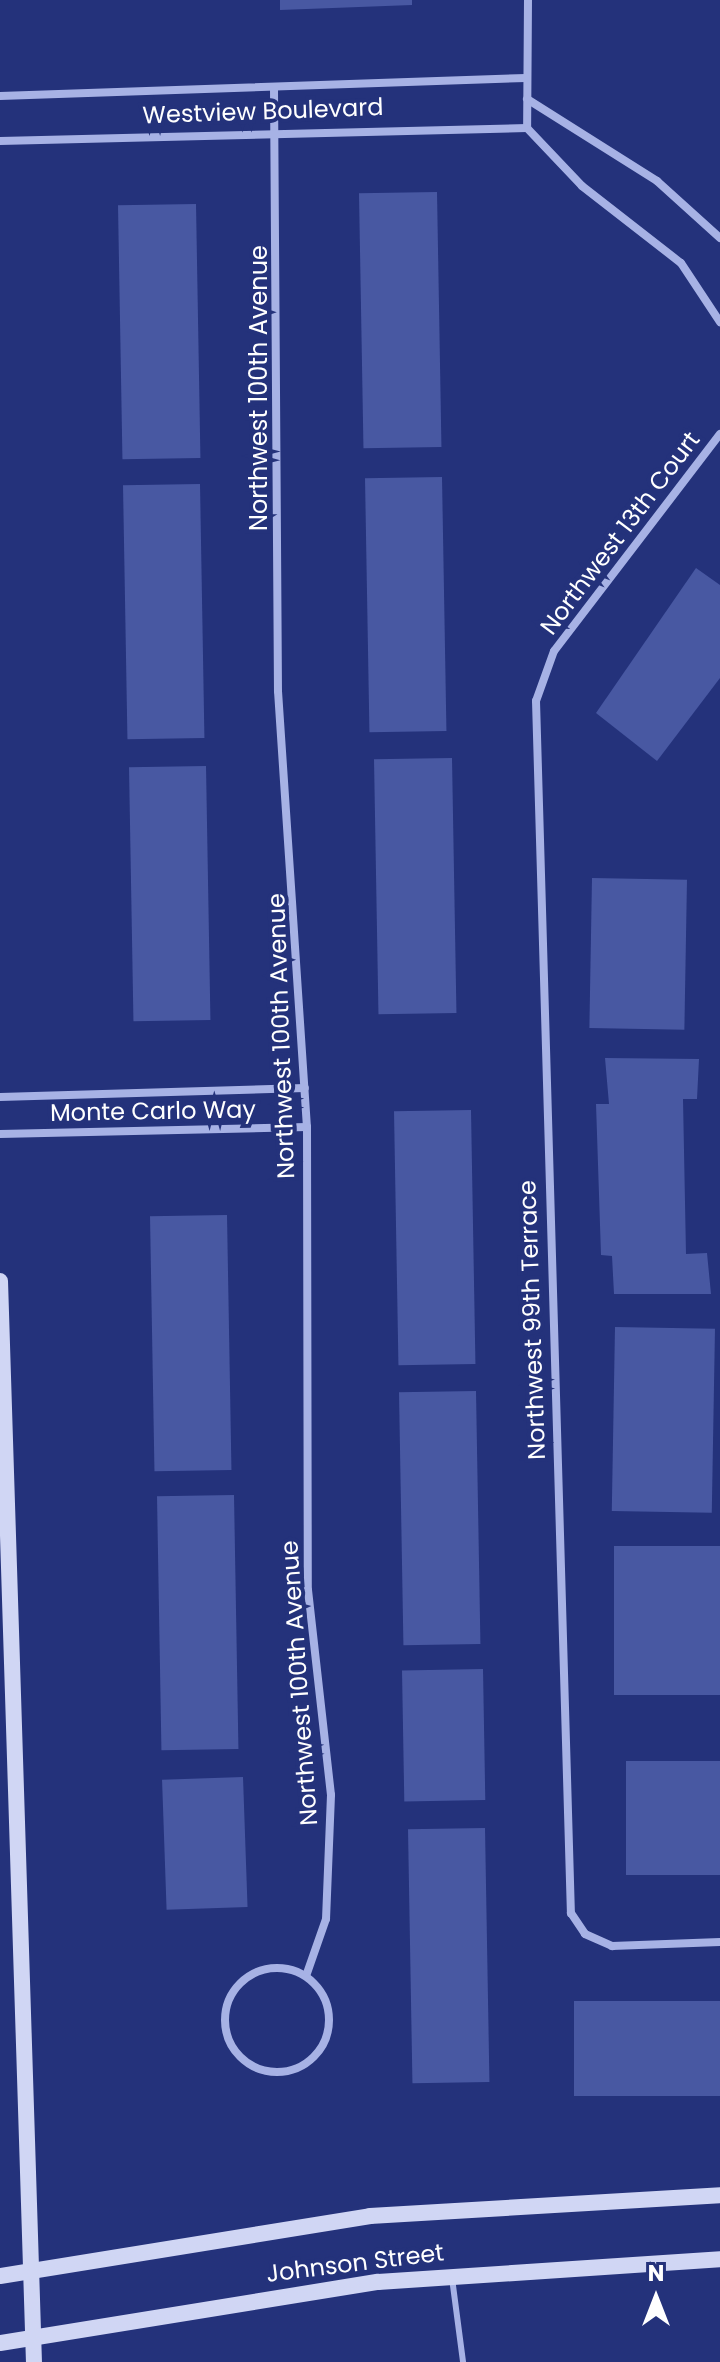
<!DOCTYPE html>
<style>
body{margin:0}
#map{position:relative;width:720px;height:2362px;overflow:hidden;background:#24327b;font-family:Poppins,sans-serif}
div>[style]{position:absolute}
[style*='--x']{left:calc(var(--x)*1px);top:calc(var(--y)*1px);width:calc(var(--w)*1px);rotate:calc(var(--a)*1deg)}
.building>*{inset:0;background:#4858a2;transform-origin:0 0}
.lane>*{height:6px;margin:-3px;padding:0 3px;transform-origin:3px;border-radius:3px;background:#a7b2e5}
.street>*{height:8px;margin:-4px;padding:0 4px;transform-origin:4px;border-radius:4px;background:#a7b2e5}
.street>.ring{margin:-4px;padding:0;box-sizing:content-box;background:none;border:8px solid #a7b2e5;border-radius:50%}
.secondary>*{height:16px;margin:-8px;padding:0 8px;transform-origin:8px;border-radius:8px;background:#d0d6f4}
span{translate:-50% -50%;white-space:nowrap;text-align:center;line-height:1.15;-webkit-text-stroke:8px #24327b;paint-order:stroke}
.street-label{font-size:24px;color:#fff}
.north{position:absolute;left:616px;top:2258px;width:80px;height:80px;-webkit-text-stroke:6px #24327b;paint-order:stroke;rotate:0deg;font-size:22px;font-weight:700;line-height:32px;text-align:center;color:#fff}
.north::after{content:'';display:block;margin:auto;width:28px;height:36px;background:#fff;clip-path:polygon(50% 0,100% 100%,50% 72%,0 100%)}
</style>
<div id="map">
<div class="building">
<i style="clip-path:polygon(280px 0,412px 0,412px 5px,280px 10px)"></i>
<i style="left:437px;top:192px;width:255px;height:78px;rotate:89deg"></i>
<i style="left:196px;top:204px;width:254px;height:78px;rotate:89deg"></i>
<i style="left:442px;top:477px;width:254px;height:77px;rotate:89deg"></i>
<i style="left:200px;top:484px;width:254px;height:77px;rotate:89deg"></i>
<i style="clip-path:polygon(696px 568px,720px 585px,720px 678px,657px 761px,596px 713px)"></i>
<i style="left:452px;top:758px;width:255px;height:78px;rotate:89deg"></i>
<i style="left:206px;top:766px;width:254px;height:77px;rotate:89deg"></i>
<i style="left:592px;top:878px;width:95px;height:150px;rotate:1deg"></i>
<i style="clip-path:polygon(605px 1058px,699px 1059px,697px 1099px,683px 1099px,686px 1254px,707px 1253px,711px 1294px,614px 1294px,612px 1256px,601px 1255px,596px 1104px,609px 1104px)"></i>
<i style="left:471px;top:1110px;width:254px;height:77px;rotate:89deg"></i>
<i style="left:227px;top:1215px;width:255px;height:77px;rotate:89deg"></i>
<i style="left:615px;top:1327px;width:100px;height:184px;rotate:1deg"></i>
<i style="left:476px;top:1391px;width:253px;height:77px;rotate:89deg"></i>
<i style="left:234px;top:1495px;width:254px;height:77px;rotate:89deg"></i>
<i style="left:614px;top:1546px;width:106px;height:149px"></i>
<i style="left:483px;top:1669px;width:131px;height:81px;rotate:89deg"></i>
<i style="left:720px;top:1761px;width:114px;height:94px;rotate:90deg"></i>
<i style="left:243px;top:1777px;width:130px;height:81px;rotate:88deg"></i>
<i style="left:485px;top:1828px;width:254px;height:77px;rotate:89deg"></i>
<i style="left:720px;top:2001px;width:95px;height:146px;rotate:90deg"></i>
</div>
<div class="lane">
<i style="--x:452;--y:2278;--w:85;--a:82.5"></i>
</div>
<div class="street">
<i style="--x:528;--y:0;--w:128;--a:90.4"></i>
<i style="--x:527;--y:128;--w:80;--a:46.5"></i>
<i style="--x:582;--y:186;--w:125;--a:37.9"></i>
<i style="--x:681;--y:263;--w:71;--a:56.5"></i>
<i style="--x:274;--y:89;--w:602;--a:89.62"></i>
<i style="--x:278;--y:691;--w:437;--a:86.2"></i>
<i style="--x:307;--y:1127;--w:463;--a:89.9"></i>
<i style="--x:308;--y:1590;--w:206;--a:83.6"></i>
<i style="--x:331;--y:1795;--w:124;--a:92.3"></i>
<i style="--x:326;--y:1919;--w:60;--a:109.3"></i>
<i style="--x:0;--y:96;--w:526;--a:-1.96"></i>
<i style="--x:527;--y:99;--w:154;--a:32.2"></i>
<i style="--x:657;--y:181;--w:85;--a:42.1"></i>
<i style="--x:0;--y:141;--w:527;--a:-1.41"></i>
<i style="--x:720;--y:434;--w:273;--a:127.4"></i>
<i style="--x:554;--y:651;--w:53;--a:109.8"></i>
<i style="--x:536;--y:701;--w:1213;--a:88.35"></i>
<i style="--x:571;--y:1913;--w:25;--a:56"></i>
<i style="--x:585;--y:1934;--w:30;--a:24"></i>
<i style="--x:612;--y:1946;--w:108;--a:-2.1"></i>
<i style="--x:0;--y:1097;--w:305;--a:-1.7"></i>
<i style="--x:0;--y:1134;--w:307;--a:-1.3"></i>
<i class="ring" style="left:225px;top:1968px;width:96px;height:96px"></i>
</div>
<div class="secondary">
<i style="--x:0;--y:1281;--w:1082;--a:88.2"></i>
<i style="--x:0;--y:2276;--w:375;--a:-9.2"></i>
<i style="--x:370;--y:2216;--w:351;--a:-3.4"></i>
<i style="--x:0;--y:2343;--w:383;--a:-9.2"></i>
<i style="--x:378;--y:2282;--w:343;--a:-3.8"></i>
</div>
<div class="street-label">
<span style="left:263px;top:111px;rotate:-2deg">Westview Boulevard</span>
<span style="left:259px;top:388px;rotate:-90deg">Northwest 100th Avenue</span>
<span style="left:620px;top:533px;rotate:-53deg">Northwest 13th Court</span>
<span style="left:281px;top:1036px;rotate:-92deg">Northwest 100th Avenue</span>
<span style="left:153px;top:1111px;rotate:-1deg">Monte Carlo Way</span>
<span style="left:532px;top:1320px;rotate:-92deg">Northwest 99th Terrace</span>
<span style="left:299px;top:1683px;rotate:-94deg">Northwest 100th Avenue</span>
<span style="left:355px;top:2263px;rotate:-7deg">Johnson Street</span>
</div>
<div class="north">N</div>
</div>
